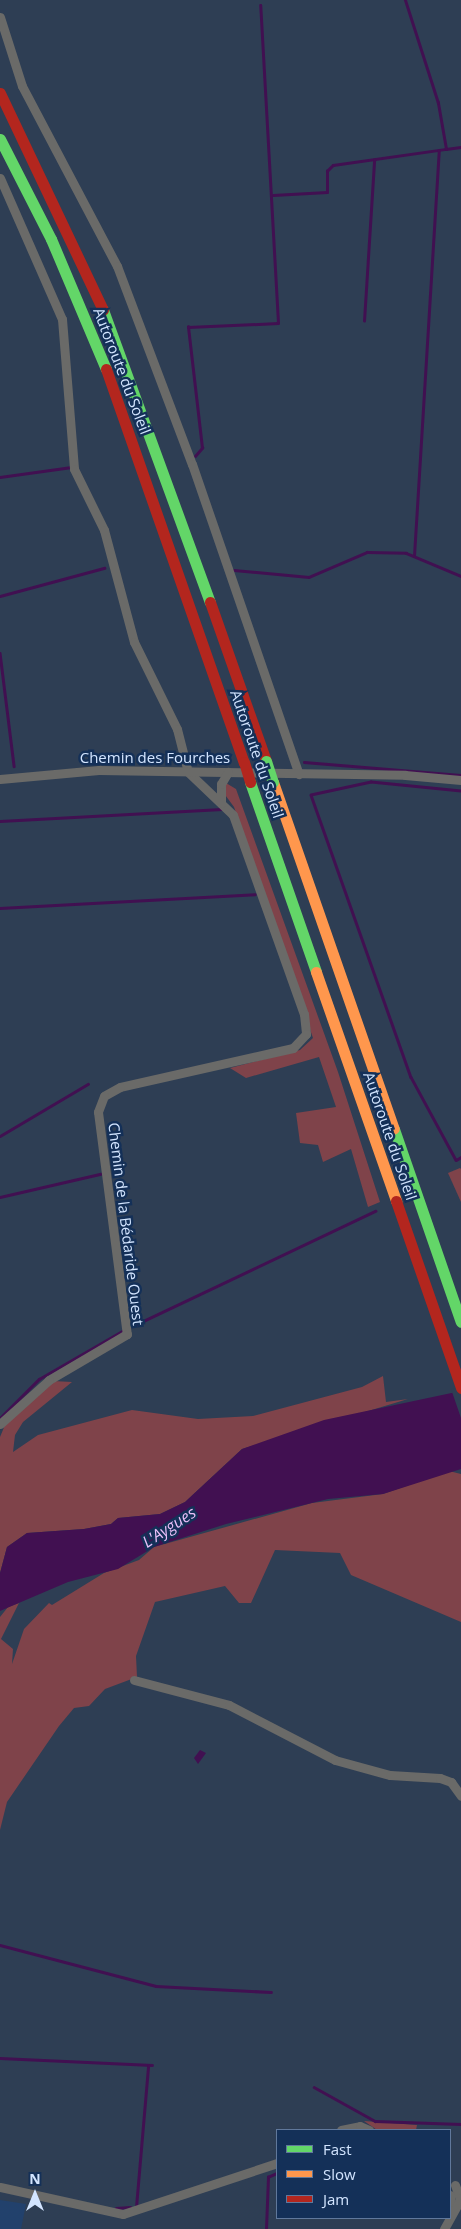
<!DOCTYPE html>
<meta charset="utf-8">
<style>
body{margin:0}
#map{position:relative;width:461px;height:2229px;overflow:hidden;background:#2e3e54;font-family:"Open Sans",sans-serif}
div>[style]{position:absolute}
[style*='--x']{left:calc(var(--x)*1px);top:calc(var(--y)*1px);width:calc(var(--w)*1px);rotate:calc(var(--a)*1deg)}
.built>*{inset:0;background:#22416c}
.green>*{inset:0;background:#7f434a}
.water>*{inset:0;background:#411051}
.pier>*{inset:0;background:#2e3e54}
.stream>*{height:2.5px;margin:-1.25px;padding:0 1.25px;transform-origin:1.25px;border-radius:1.25px;background:#411051}
.street>*{height:9px;margin:-4.5px;padding:0 4.5px;transform-origin:4.5px;border-radius:4.5px;background:#6a6a68}
.fast>*{height:11px;margin:-5.5px;padding:0 5.5px;transform-origin:5.5px;border-radius:5.5px;background:#63d668}
.slow>*{height:11px;margin:-5.5px;padding:0 5.5px;transform-origin:5.5px;border-radius:5.5px;background:#ff974d}
.jam>*{height:11px;margin:-5.5px;padding:0 5.5px;transform-origin:5.5px;border-radius:5.5px;background:#b3261e}
.fast-bridge>*{height:11px;margin:-5.5px;padding:0 5.5px;transform-origin:5.5px;border-radius:5.5px;background:#63d668}
.jam-bridge>*{height:11px;margin:-5.5px;padding:0 5.5px;transform-origin:5.5px;border-radius:5.5px;background:#b3261e}
span{translate:-50% -50%;white-space:nowrap;text-align:center;line-height:1.15;-webkit-text-stroke:5px #143058;paint-order:stroke}
.street-label{font-size:15px;color:#d3e5ff}
.water-label{font-size:16px;color:#ebbff9;font-style:italic}
.legend{position:absolute;left:276px;top:2129px;width:175px;height:90px;box-sizing:border-box;background:#143058;border:1px solid #60789b;margin:0;padding:6px 9px;list-style:none;font-size:15px;color:#d3e5ff}
.legend li{display:flex;align-items:center;gap:10px;height:25px}
.legend b{width:25px;border:1px solid #60789b}
.north{position:absolute;left:10px;top:2169px;width:50px;height:50px;-webkit-text-stroke:4px #143058;paint-order:stroke;rotate:0deg;font-size:14px;font-weight:700;line-height:20px;text-align:center;color:#d3e5ff}
.north::after{content:'';display:block;margin:auto;width:18px;height:22px;background:#d3e5ff;clip-path:polygon(50% 0,100% 100%,50% 72%,0 100%)}
</style>
<div id="map">
<div class="built">
<i style="clip-path:polygon(0 2200px,26px 2204px,21px 2229px,0 2229px)"></i>
</div>
<div class="green">
<i style="clip-path:polygon(226px 783px,236px 789px,338px 1072px,380px 1202px,368px 1207px,351px 1149px,323px 1162px,318px 1145px,300px 1143px,296px 1113px,336px 1107px,319px 1057px,246px 1078px,230px 1068px,300px 1050px,313px 1038px,234px 807px,223px 792px)"></i>
<i style="clip-path:polygon(460px 1168px,461px 1169px,461px 1202px,448px 1173px)"></i>
<i style="clip-path:polygon(383px 1376px,386px 1402px,408px 1399px,242px 1449px,185px 1502px,160px 1514px,118px 1518px,111px 1524px,84px 1529px,27px 1533px,7px 1547px,0 1573px,0 1437px,5px 1425px,53px 1381px,72px 1382px,23px 1422px,15px 1435px,13px 1452px,38px 1435px,132px 1410px,198px 1419px,253px 1416px,362px 1387px)"></i>
<i style="clip-path:polygon(449px 1471px,461px 1474px,461px 1622px,351px 1575px,340px 1553px,275px 1550px,251px 1603px,239px 1603px,225px 1586px,155px 1602px,136px 1656px,137px 1677px,105px 1689px,89px 1706px,74px 1708px,59px 1726px,7px 1802px,0 1830px,0 1617px,8px 1607px,19px 1603px,1px 1639px,13px 1649px,12px 1664px,24px 1629px,49px 1603px,52px 1605px,104px 1573px,139px 1560px,154px 1547px,312px 1503px,383px 1494px)"></i>
<i style="clip-path:polygon(364px 2121px,417px 2125px,416px 2130px,377px 2130px)"></i>
</div>
<div class="water">
<i style="clip-path:polygon(461px 1391px,461px 1469px,383px 1494px,328px 1499px,226px 1524px,154px 1547px,118px 1569px,68px 1582px,0 1611px,0 1573px,7px 1547px,27px 1533px,84px 1529px,111px 1524px,118px 1518px,160px 1514px,185px 1502px,242px 1449px,324px 1420px)"></i>
<i style="clip-path:polygon(200px 1750px,206px 1753px,198px 1764px,194px 1758px)"></i>
</div>
<div class="pier">
<i style="clip-path:polygon(461px 1388px,461px 1418px,451px 1389px)"></i>
</div>
<div class="stream">
<i style="--x:446;--y:149;--w:15;--a:-8"></i>
<i style="--x:273;--y:195;--w:54;--a:-3.2"></i>
<i style="--x:327;--y:192;--w:21;--a:-90"></i>
<i style="--x:327;--y:171;--w:8;--a:-45"></i>
<i style="--x:333;--y:165;--w:114;--a:-8.1"></i>
<i style="--x:446;--y:149;--w:47;--a:-99.9"></i>
<i style="--x:438;--y:103;--w:108;--a:-107.8"></i>
<i style="--x:364;--y:321;--w:161;--a:-86.4"></i>
<i style="--x:195;--y:456;--w:11;--a:-49"></i>
<i style="--x:202;--y:448;--w:122;--a:-96.6"></i>
<i style="--x:188;--y:327;--w:90;--a:-2.5"></i>
<i style="--x:278;--y:323;--w:318;--a:-93.2"></i>
<i style="--x:0;--y:477;--w:72;--a:-8"></i>
<i style="--x:414;--y:556;--w:406;--a:-86.5"></i>
<i style="--x:234;--y:570;--w:75;--a:5.3"></i>
<i style="--x:309;--y:577;--w:63;--a:-23.3"></i>
<i style="--x:367;--y:552;--w:39;--a:1"></i>
<i style="--x:406;--y:553;--w:60;--a:22.7"></i>
<i style="--x:0;--y:596;--w:108;--a:-15.1"></i>
<i style="--x:0;--y:653;--w:114;--a:82.9"></i>
<i style="--x:304;--y:762;--w:158;--a:4.7"></i>
<i style="--x:461;--y:791;--w:90;--a:-174.3"></i>
<i style="--x:371;--y:782;--w:61;--a:167.8"></i>
<i style="--x:311;--y:795;--w:299;--a:70.5"></i>
<i style="--x:411;--y:1077;--w:94;--a:61.5"></i>
<i style="--x:456;--y:1160;--w:6;--a:-31"></i>
<i style="--x:0;--y:821;--w:222;--a:-3.1"></i>
<i style="--x:0;--y:908;--w:255;--a:-3.1"></i>
<i style="--x:0;--y:1136;--w:102;--a:-30.6"></i>
<i style="--x:0;--y:1197;--w:103;--a:-13"></i>
<i style="--x:135;--y:1325;--w:266;--a:-25.4"></i>
<i style="--x:0;--y:1418;--w:55;--a:-45"></i>
<i style="--x:39;--y:1379;--w:98;--a:-30"></i>
<i style="--x:0;--y:1945;--w:161;--a:14.7"></i>
<i style="--x:156;--y:1986;--w:115;--a:3"></i>
<i style="--x:0;--y:2058;--w:152;--a:2.6"></i>
<i style="--x:314;--y:2087;--w:70;--a:29.1"></i>
<i style="--x:375;--y:2121;--w:86;--a:2"></i>
<i style="--x:136;--y:2207;--w:142;--a:-85.1"></i>
<i style="--x:116;--y:2208;--w:14;--a:-4"></i>
<i style="--x:266;--y:2229;--w:52;--a:-87.8"></i>
<i style="--x:268;--y:2177;--w:10;--a:-24"></i>
</div>
<div class="street">
<i style="--x:0;--y:17;--w:72;--a:72.3"></i>
<i style="--x:22;--y:86;--w:204;--a:62.2"></i>
<i style="--x:117;--y:266;--w:212;--a:69.3"></i>
<i style="--x:192;--y:464;--w:328;--a:71"></i>
<i style="--x:0;--y:178;--w:154;--a:66.3"></i>
<i style="--x:62;--y:319;--w:150;--a:85.4"></i>
<i style="--x:74;--y:469;--w:68;--a:63.8"></i>
<i style="--x:104;--y:530;--w:116;--a:75"></i>
<i style="--x:134;--y:642;--w:97;--a:63.7"></i>
<i style="--x:177;--y:729;--w:44;--a:75.7"></i>
<i style="--x:188;--y:772;--w:62;--a:43.7"></i>
<i style="--x:233;--y:815;--w:211;--a:70.4"></i>
<i style="--x:304;--y:1014;--w:20;--a:84"></i>
<i style="--x:306;--y:1034;--w:19;--a:133"></i>
<i style="--x:293;--y:1048;--w:177;--a:167.3"></i>
<i style="--x:120;--y:1087;--w:18;--a:151"></i>
<i style="--x:104;--y:1096;--w:17;--a:111"></i>
<i style="--x:98;--y:1112;--w:224;--a:82.6"></i>
<i style="--x:127;--y:1334;--w:91;--a:149.5"></i>
<i style="--x:49;--y:1380;--w:66;--a:138.1"></i>
<i style="--x:0;--y:779;--w:99;--a:-5.2"></i>
<i style="--x:99;--y:770;--w:306;--a:0.9"></i>
<i style="--x:405;--y:775;--w:56;--a:5.1"></i>
<i style="--x:221;--y:803;--w:19;--a:-90"></i>
<i style="--x:221;--y:784;--w:14;--a:-60"></i>
<i style="--x:134;--y:1680;--w:98;--a:14.7"></i>
<i style="--x:229;--y:1705;--w:119;--a:27.4"></i>
<i style="--x:335;--y:1760;--w:57;--a:15.3"></i>
<i style="--x:390;--y:1775;--w:50;--a:3.4"></i>
<i style="--x:440;--y:1778;--w:12;--a:20"></i>
<i style="--x:451;--y:1782;--w:17;--a:54"></i>
<i style="--x:341;--y:2130;--w:19;--a:-12"></i>
<i style="--x:360;--y:2126;--w:10;--a:24"></i>
<i style="--x:455;--y:2185;--w:15;--a:70"></i>
<i style="--x:0;--y:2187;--w:126;--a:12.4"></i>
<i style="--x:123;--y:2214;--w:162;--a:-18.3"></i>
<i style="--x:450;--y:2195;--w:17;--a:80"></i>
<i style="--x:444;--y:2229;--w:35;--a:-61"></i>
</div>
<div class="fast">
<i style="--x:0;--y:139;--w:112;--a:63"></i>
<i style="--x:51;--y:239;--w:141;--a:67.1"></i>
<i style="--x:103;--y:310;--w:311;--a:69.9"></i>
<i style="--x:250;--y:782;--w:201;--a:70.8"></i>
<i style="--x:394;--y:1129;--w:204;--a:70.9"></i>
</div>
<div class="slow">
<i style="--x:273;--y:782;--w:367;--a:70.8"></i>
<i style="--x:316;--y:972;--w:243;--a:70.7"></i>
</div>
<div class="jam">
<i style="--x:0;--y:93;--w:240;--a:64.6"></i>
<i style="--x:106;--y:369;--w:417;--a:70.7"></i>
<i style="--x:210;--y:602;--w:169;--a:70.6"></i>
<i style="--x:396;--y:1201;--w:198;--a:70.8"></i>
</div>
<div class="fast-bridge">
<i style="--x:266;--y:761;--w:22;--a:72"></i>
</div>
<div class="jam-bridge">
<i style="--x:244;--y:762;--w:21;--a:73"></i>
</div>
<div class="street-label">
<span style="left:122px;top:371px;rotate:69deg">Autoroute du Soleil</span>
<span style="left:257px;top:754px;rotate:71deg">Autoroute du Soleil</span>
<span style="left:155px;top:758px">Chemin des Fourches</span>
<span style="left:390px;top:1136px;rotate:71deg">Autoroute du Soleil</span>
<span style="left:126px;top:1224px;rotate:83deg">Chemin de la Bédaride Ouest</span>
</div>
<div class="water-label">
<span style="left:169px;top:1527px;rotate:-33deg">L'Aygues</span>
</div>
<ul class="legend">
<li><b style="height:6px;background:#63d668"></b>Fast</li>
<li><b style="height:6px;background:#ff974d"></b>Slow</li>
<li><b style="height:6px;background:#b3261e"></b>Jam</li>
</ul>
<div class="north">N</div>
</div>
